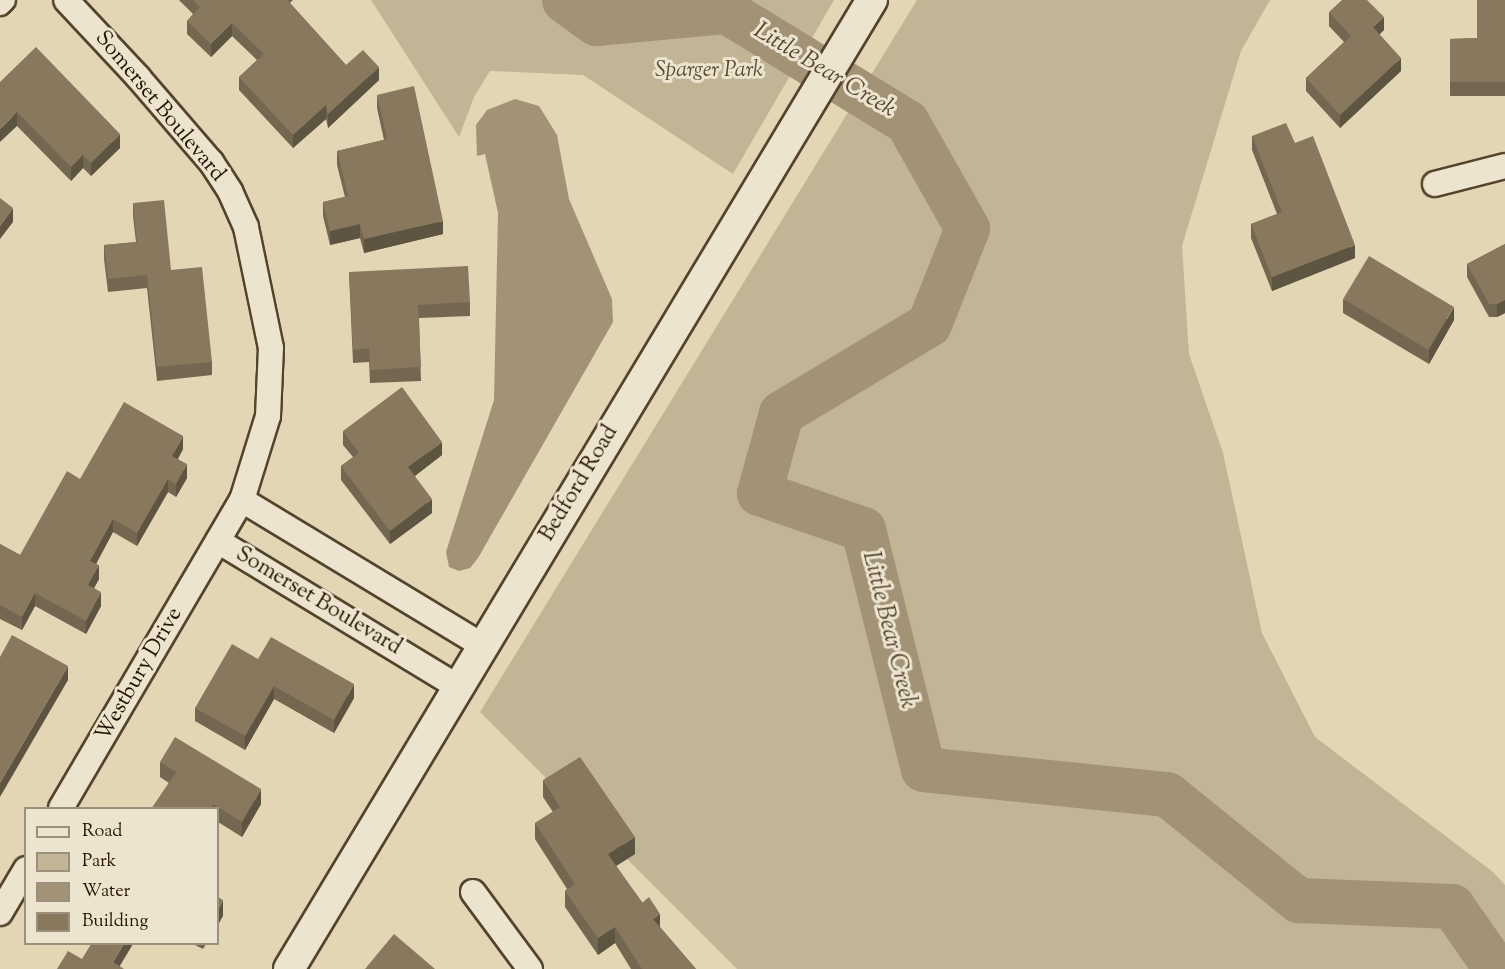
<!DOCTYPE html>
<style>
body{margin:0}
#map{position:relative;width:1505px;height:969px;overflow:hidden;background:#e2d6b5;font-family:"Sorts Mill Goudy",serif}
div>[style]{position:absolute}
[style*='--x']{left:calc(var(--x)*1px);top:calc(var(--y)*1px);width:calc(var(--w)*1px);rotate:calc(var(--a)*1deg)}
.green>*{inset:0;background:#c2b596}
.water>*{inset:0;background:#a29377}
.river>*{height:45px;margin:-22.5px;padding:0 22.5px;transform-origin:22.5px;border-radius:22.5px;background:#a29377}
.roads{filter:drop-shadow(2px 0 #54432d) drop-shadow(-2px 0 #54432d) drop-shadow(0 2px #54432d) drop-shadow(0 -2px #54432d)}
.minor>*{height:24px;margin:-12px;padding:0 12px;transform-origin:12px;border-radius:12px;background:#ece4cf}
.tertiary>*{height:30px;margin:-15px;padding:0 15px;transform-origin:15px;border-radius:15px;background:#ece4cf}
.wall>*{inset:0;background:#746751}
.shaded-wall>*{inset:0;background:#5e5442}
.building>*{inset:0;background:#87785e;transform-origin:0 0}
span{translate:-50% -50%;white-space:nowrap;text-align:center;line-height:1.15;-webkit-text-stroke:6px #ece4cf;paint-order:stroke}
.park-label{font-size:22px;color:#5c4b34;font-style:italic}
.street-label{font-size:22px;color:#251200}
.water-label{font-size:24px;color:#574630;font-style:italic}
.legend{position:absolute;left:24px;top:807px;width:195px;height:138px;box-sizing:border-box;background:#ece4cf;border:2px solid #9c907c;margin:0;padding:8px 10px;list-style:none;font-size:18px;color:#251200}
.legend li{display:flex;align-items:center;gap:12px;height:30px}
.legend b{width:30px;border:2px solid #9c907c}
</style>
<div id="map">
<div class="green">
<i style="clip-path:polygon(371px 0,834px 0,733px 174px,583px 75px,490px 71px,474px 97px,459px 137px)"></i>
<i style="clip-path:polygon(917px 0,1270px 0,1241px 51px,1182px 246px,1189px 354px,1223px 453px,1262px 633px,1315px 737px,1493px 872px,1505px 885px,1505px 969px,737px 969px,480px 712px)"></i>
</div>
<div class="water">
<i style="clip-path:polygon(515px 99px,539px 106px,557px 135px,569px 199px,612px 299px,613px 322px,478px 558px,470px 568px,459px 571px,449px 567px,446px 552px,494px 400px,498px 213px,485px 154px,477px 156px,476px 125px,487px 110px)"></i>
</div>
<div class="river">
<i style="--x:564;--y:0;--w:39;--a:36"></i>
<i style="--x:596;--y:23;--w:131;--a:-5.3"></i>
<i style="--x:726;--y:11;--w:212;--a:31.5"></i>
<i style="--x:907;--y:122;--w:122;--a:60.5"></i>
<i style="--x:967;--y:228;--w:103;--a:111.6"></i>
<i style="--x:929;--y:324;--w:173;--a:149"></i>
<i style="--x:781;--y:413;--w:83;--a:105.4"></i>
<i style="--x:759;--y:493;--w:110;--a:19.1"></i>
<i style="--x:863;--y:529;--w:247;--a:76"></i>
<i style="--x:923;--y:769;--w:245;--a:5.9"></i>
<i style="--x:1167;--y:794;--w:169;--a:39"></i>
<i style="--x:1298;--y:900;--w:154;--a:2.2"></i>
<i style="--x:1452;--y:906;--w:77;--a:55.1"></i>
</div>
<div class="roads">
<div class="minor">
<i style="--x:0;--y:3;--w:4;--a:-45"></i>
<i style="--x:1435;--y:184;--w:72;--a:-14.4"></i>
<i style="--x:242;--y:500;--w:282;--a:31.2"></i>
<i style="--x:218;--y:541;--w:281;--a:31.3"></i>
<i style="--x:61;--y:808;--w:357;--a:-59.6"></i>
<i style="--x:242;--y:500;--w:88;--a:-72.8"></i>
<i style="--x:268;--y:416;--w:68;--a:-87.5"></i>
<i style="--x:271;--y:348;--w:124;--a:-101.7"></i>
<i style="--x:246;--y:227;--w:39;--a:-114"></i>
<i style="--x:230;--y:191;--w:35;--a:-123"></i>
<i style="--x:211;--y:162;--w:112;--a:-130.7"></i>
<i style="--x:138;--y:77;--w:105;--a:-133.1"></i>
<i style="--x:473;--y:892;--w:96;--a:53.5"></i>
<i style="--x:0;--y:913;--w:51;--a:-59.4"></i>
</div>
<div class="tertiary">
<i style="--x:289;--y:969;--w:1131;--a:-58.97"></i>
</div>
</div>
<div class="wall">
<i style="clip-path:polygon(179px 0,293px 0,290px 3px,346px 65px,379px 80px,328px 128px,326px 119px,293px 148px,239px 90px,239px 77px,257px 60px,232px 36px,211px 57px,187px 34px,187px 21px,193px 14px)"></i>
<i style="clip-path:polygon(1505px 0,1505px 96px,1450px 96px,1450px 39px,1477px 38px)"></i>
<i style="clip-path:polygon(1329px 12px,1384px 30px,1379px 34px,1401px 71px,1340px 128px,1306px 91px,1306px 78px,1344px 42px,1329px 26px)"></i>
<i style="clip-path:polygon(0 82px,120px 148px,91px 176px,83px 168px,71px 181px,17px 126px)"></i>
<i style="clip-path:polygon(377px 95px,443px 234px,364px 253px,360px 238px,330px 245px,323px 216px,323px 202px,345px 197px,337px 165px,337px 151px,384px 140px,377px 108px)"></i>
<i style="clip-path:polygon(1252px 136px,1295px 143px,1355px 258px,1272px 291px,1251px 238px,1251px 224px,1277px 214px,1252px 150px)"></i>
<i style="clip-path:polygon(133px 203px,171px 270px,212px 362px,212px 375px,157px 381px,147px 288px,108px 292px,104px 259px,104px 245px,136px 242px,133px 216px)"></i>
<i style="clip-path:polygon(1505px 244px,1505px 313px,1497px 317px,1489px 317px,1467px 277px,1467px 264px)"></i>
<i style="clip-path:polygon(349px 272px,470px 302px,470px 316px,419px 318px,421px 381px,370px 383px,369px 362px,353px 363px)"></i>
<i style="clip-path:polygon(1343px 299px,1454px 320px,1429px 364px,1343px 313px)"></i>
<i style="clip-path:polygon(343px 431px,442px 455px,415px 476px,432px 513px,390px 544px,341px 480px,341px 466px,353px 457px,343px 445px)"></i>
<i style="clip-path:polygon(183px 449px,178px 459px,187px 478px,176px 497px,168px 492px,137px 546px,113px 532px,96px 564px,99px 579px,94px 588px,101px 606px,86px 634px,35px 606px,22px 630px,0 619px,0 544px,20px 555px,80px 479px)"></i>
<i style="clip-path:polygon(258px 659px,354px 698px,334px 733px,274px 699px,245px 750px,195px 721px,195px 708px)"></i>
<i style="clip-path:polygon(160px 762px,261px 804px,242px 837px,218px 822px,218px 808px,152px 808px,169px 783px,160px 777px)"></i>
<i style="clip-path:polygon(543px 780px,635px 854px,616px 866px,660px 927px,696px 969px,631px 969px,615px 943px,598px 955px,565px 907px,565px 891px,567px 889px,535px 839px,535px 823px,553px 812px,543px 797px)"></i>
<i style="clip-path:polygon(193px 944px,206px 944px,203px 949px)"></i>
</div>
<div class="shaded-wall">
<i style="clip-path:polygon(1384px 17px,1384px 30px,1373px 41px,1373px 27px)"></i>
<i style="clip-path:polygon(232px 23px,232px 36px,211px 57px,211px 44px)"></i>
<i style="clip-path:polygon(1401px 58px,1401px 71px,1340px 128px,1340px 115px)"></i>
<i style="clip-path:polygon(379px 67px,379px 80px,328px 128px,328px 114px)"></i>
<i style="clip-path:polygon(326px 105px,326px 119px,293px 148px,293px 135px)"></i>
<i style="clip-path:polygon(17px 112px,17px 126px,0 142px,0 129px)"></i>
<i style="clip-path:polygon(120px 134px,120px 148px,91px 176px,91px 163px)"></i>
<i style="clip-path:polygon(83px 155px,83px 168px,71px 181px,71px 167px)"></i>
<i style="clip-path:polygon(13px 208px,13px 222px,0 239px,0 226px)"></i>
<i style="clip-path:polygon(443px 221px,443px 234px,364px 253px,364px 239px)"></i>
<i style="clip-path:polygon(360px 224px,360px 238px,330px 245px,330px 231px)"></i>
<i style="clip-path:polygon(1355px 245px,1355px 258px,1272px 291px,1272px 277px)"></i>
<i style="clip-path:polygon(1505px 300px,1505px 313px,1497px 317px,1497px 304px)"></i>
<i style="clip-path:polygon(1454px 307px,1454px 320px,1429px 364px,1429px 350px)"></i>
<i style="clip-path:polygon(183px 436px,183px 449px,172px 469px,172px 456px)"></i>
<i style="clip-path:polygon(442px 442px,442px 455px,408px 481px,408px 467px)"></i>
<i style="clip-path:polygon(187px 464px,187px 478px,176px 497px,176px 484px)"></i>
<i style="clip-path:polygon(168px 479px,168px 492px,137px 546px,137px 533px)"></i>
<i style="clip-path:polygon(432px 499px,432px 513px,390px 544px,390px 531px)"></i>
<i style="clip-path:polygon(113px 519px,113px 532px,90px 575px,90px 561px)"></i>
<i style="clip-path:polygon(99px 565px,99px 579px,88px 599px,88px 585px)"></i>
<i style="clip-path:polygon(101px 592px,101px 606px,86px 634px,86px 621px)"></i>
<i style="clip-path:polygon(35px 593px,35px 606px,22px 630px,22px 617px)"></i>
<i style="clip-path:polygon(68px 666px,68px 680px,0 797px,0 783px)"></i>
<i style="clip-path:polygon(354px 684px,354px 698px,334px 733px,334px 720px)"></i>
<i style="clip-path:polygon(274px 686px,274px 699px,245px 750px,245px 736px)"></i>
<i style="clip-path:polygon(261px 789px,261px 804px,242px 837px,242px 822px)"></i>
<i style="clip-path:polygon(635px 837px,635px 854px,608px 871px,608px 854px)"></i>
<i style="clip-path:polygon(223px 900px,223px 916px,218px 925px,218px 910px)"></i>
<i style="clip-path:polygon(660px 914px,660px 930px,653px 919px)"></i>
<i style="clip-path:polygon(615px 927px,615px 943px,598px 955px,598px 938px)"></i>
<i style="clip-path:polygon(124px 944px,133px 944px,118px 969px,113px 962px)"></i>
</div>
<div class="building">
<i style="clip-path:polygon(193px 0,287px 0,346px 65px,363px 50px,379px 67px,328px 114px,326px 105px,293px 135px,239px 77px,264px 54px,232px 23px,211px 44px,187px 21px,200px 7px)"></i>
<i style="clip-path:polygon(1342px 0,1367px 0,1384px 17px,1373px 27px,1401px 58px,1340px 115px,1306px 78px,1351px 36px,1329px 12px)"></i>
<i style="clip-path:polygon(1477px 0,1505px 0,1505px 82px,1450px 82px,1450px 39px,1477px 38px)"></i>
<i style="clip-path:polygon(36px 47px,120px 134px,91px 163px,83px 155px,71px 167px,17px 112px,0 129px,0 82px)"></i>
<i style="clip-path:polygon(414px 86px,443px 221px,364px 239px,360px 224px,330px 231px,323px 202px,348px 196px,337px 151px,387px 139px,377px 95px)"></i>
<i style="clip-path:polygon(1286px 123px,1295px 143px,1313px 136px,1355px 245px,1272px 277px,1251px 224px,1282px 212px,1252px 136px)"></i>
<i style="clip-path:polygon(0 198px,13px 208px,0 226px)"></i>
<i style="clip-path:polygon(164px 200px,171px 270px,202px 267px,212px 362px,157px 367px,147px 275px,108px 279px,104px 245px,137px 242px,133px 203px)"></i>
<i style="clip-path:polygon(1505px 244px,1505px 300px,1497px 304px,1489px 304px,1467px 264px)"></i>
<i style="left:1369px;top:256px;width:99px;height:50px;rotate:31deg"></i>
<i style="clip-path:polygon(468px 266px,470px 302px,418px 305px,421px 367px,370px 370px,369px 348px,353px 350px,349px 272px)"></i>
<i style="clip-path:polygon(402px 387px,442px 442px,408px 467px,432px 499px,390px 531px,341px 466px,359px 453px,343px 431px)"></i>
<i style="clip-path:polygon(124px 402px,183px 436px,172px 456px,187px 464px,176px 484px,168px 479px,137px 533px,113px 519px,90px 561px,99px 565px,88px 585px,101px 592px,86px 621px,35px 593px,22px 617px,0 605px,0 544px,20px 555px,67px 471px,80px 479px)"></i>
<i style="clip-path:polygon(12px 635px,68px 666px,0 783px,0 657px)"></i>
<i style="clip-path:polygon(271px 637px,354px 684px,334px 720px,274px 686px,245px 736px,195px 708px,232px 644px,258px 659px)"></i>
<i style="clip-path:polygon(175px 737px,261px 789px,242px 822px,213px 804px,211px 808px,152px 808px,176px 772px,160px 762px)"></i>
<i style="clip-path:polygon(580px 757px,635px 837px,608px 854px,642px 903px,649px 897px,660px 914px,653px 919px,696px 969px,642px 969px,615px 927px,598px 938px,565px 891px,575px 884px,535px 823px,560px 807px,543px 780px)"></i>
<i style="clip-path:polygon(218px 897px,223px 900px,218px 910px)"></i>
<i style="clip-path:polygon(394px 934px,435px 969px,365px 969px)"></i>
<i style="clip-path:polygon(91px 944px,124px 944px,113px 962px,124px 969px,57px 969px,68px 951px,82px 959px)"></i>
</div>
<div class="park-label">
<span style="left:709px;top:72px">Sparger Park</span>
</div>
<div class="street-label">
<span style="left:159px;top:107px;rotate:50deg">Somerset Boulevard</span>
<span style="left:580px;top:484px;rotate:-59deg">Bedford Road</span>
<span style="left:318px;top:602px;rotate:31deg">Somerset Boulevard</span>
<span style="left:140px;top:675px;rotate:-60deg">Westbury Drive</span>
</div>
<div class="water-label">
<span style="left:824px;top:71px;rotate:31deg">Little Bear Creek</span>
<span style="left:888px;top:630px;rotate:76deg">Little Bear Creek</span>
</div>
<ul class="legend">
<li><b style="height:8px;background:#ece4cf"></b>Road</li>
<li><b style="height:16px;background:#c2b596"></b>Park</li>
<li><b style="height:16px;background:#a29377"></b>Water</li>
<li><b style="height:16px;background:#87785e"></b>Building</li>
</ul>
</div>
